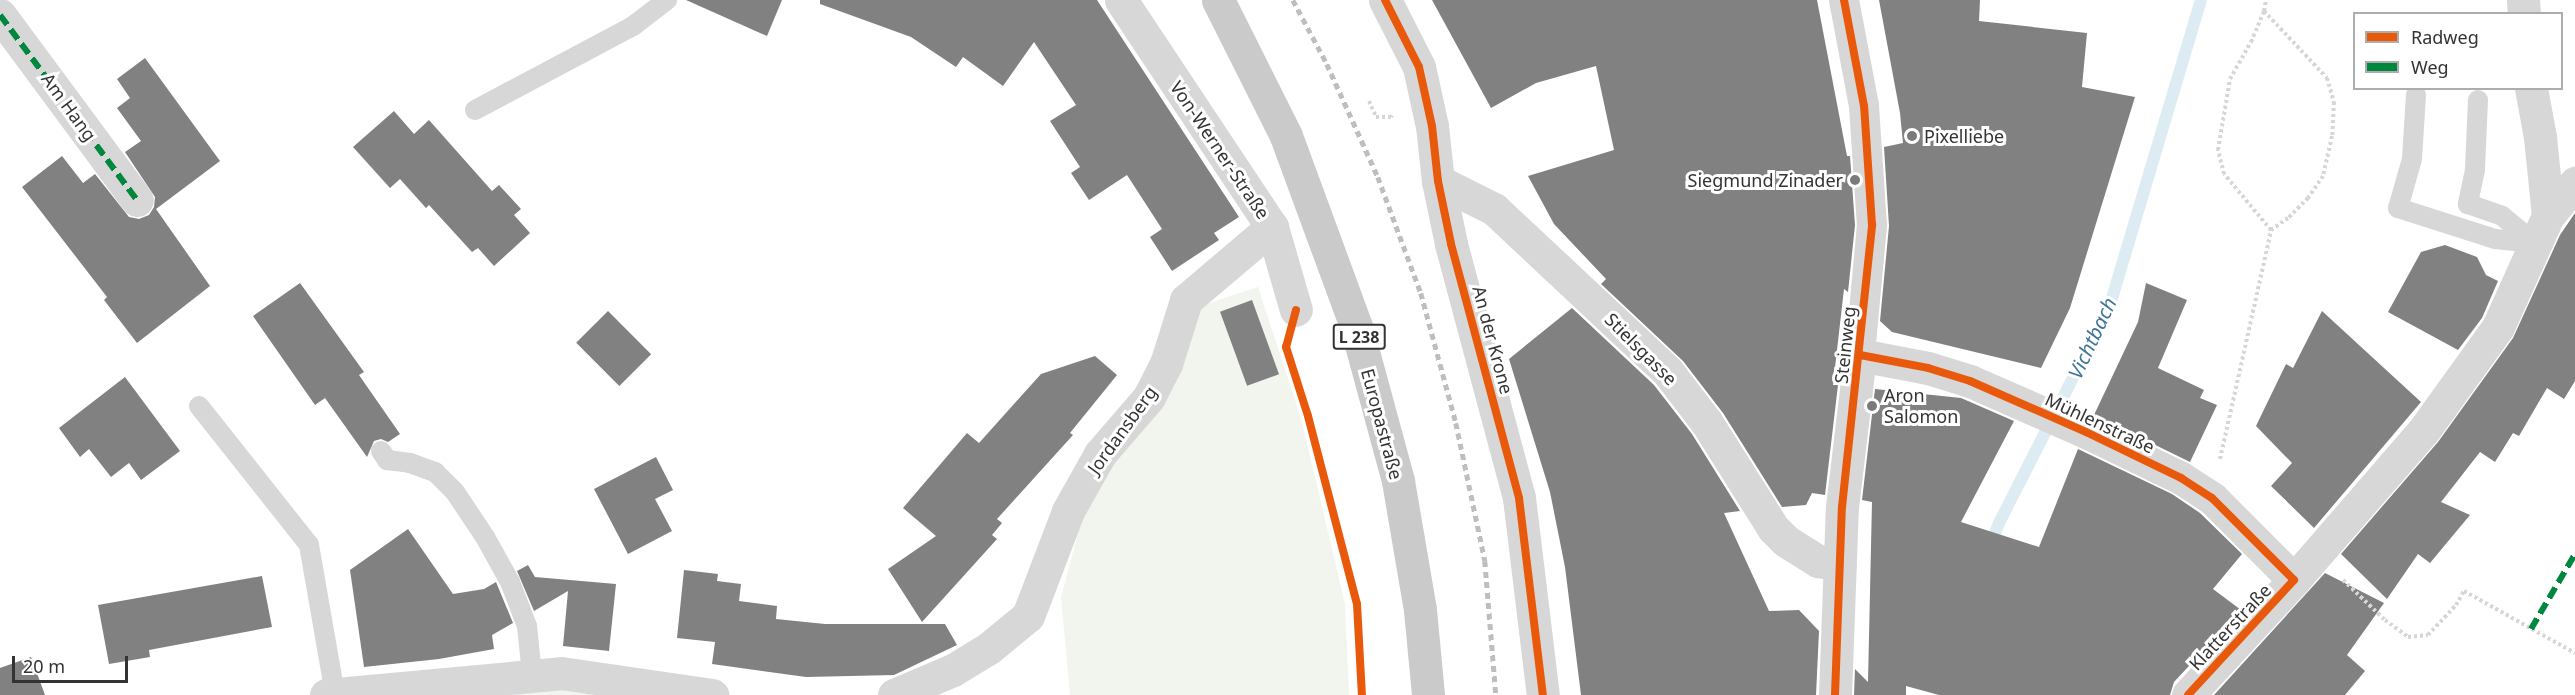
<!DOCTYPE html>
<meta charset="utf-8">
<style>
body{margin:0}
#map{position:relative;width:2575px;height:695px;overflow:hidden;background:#fff;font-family:"Noto Sans",sans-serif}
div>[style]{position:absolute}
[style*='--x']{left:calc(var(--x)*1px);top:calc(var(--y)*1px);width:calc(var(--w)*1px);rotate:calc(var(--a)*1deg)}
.green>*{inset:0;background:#f1f5ed}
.stream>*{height:12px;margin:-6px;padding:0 6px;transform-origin:6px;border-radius:6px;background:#ddebf3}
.building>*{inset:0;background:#818181;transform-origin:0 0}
.path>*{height:4px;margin-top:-2px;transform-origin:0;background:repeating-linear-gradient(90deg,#d6d6d6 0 3px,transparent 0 6px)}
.service>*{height:20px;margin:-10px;padding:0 10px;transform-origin:10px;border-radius:10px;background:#d7d7d7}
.pedestrian>*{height:30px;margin:-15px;padding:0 15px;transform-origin:15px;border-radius:15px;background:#d7d7d7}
.minor>*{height:33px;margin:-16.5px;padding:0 16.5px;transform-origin:16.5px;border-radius:16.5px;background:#d7d7d7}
.tertiary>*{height:33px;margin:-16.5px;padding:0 16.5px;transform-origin:16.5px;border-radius:16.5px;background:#d7d7d7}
.primary>*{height:33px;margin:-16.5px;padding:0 16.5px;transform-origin:16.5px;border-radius:16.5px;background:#cacaca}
.rail>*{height:4.5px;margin-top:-2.25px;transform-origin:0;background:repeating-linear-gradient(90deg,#bebebe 0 6px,transparent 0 10.5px)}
.quiet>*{height:6px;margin-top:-3px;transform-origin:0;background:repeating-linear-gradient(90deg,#00873e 0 12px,transparent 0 18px)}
.cycleway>*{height:8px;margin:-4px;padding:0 4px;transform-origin:4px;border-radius:4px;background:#e8590c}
.dots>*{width:16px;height:16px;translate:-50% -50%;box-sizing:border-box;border:3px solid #fff;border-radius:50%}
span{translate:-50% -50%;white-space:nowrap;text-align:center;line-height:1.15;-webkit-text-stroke:6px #fff;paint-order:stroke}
.shield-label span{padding:2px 4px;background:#fff;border:2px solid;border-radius:4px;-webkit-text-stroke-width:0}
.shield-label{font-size:16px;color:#333;font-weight:700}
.street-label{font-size:18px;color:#333}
.poi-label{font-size:18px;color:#333}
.left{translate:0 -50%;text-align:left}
.right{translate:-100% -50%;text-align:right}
.water-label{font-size:20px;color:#3f7597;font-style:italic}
.legend{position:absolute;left:2353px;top:12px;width:210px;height:78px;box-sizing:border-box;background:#fff;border:2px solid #adadad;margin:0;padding:8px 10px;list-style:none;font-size:18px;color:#333}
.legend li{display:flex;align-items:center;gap:12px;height:30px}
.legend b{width:30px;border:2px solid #adadad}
.scale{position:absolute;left:12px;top:656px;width:116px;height:27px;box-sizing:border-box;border:3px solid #333;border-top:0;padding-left:8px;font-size:18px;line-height:21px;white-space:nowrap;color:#333;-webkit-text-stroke:4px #fff;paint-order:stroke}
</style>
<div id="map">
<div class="green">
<i style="clip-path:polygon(1258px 287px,1301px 418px,1345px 604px,1349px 695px,1070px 695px,1061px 597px,1082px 518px,1200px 306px)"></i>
<i style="clip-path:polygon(560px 684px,636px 695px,429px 695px)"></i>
</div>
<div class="stream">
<i style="--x:1989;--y:548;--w:27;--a:-68"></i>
<i style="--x:1999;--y:523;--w:245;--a:-63"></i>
<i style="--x:2110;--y:305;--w:318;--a:-73.4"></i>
</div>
<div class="building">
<i style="clip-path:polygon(686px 0,782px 0,767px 36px)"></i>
<i style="clip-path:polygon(820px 0,1097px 0,1239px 217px,1214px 233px,1219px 240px,1172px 271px,1150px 237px,1162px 229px,1127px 175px,1089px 200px,1071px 173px,1080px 167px,1050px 121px,1076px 105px,1034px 42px,1003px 86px,963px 57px,956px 67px,911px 37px,820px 4px)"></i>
<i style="clip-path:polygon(1432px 0,1817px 0,1847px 156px,1850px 156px,1855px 225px,1848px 292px,1844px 289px,1833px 385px,1838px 385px,1825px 495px,1812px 493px,1806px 505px,1782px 507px,1723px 413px,1683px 361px,1601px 284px,1606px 279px,1554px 224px,1528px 176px,1614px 150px,1596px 66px,1536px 83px,1491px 108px)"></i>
<i style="clip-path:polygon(1879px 0,1980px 0,1979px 21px,2087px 33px,2082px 87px,2135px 97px,2070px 308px,2041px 368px,1892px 332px,1880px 321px,1889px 226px,1884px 147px,1903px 143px,1900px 113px)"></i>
<i style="clip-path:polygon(145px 58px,220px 161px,156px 209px,210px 286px,137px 343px,104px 300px,107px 297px,22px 187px,62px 156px,83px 183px,95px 174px,129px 217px,139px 219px,149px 215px,154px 207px,155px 197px,125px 152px,141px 141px,117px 108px,130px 98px,117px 79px)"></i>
<i style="clip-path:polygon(394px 111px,414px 134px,429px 120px,492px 191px,499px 185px,521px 209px,514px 215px,530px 233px,494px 266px,478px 248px,472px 252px,429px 205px,426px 208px,400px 179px,390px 188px,353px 147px)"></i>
<i style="clip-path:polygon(2575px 213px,2575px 381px,2564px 399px,2547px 388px,2519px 436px,2513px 433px,2495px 462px,2480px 452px,2441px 502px,2470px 515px,2430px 563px,2418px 554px,2387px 599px,2341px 554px,2438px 442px,2513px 338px,2560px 235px)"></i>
<i style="clip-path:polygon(2445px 245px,2477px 257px,2486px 275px,2498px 281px,2482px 318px,2458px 350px,2388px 312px,2421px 252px)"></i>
<i style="clip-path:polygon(300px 283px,364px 372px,359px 375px,400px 434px,388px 442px,381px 439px,374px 441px,367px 457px,325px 398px,315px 405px,253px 316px)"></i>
<i style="clip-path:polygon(2146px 283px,2187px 300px,2158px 368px,2204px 390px,2200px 398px,2217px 405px,2190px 462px,2094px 415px,2138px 322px)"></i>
<i style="left:1252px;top:300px;width:79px;height:34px;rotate:70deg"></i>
<i style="clip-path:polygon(1572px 308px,1654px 385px,1692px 434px,1740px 511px,1724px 513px,1769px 611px,1799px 610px,1819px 631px,1816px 695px,1581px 695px,1565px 567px,1550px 492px,1509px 359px)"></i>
<i style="left:608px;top:311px;width:61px;height:45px;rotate:45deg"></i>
<i style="clip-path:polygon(2322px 311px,2421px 402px,2314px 528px,2271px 486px,2292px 463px,2256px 426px,2286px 364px,2293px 368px)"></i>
<i style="clip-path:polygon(1095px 356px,1117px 375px,1070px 433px,1073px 435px,997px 519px,1002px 523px,992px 535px,997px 539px,922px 622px,888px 569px,936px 536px,903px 508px,967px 433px,979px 443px,1041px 374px)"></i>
<i style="clip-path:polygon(125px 377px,180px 451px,141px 480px,129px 463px,111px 477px,89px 449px,80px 457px,59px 428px)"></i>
<i style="clip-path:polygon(1875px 389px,1961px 398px,2014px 421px,1961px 522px,2039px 547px,2078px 449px,2172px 494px,2200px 513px,2242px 554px,2213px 589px,2241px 610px,2174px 682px,2170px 695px,1939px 695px,1906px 686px,1906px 695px,1854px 695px,1855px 669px,1868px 682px,1872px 502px,1862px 500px)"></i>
<i style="clip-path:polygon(656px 457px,673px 490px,655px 499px,672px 531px,628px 554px,594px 489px)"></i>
<i style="clip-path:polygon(408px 529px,453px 594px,484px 589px,496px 582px,513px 623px,492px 635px,494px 649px,439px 659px,364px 667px,350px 570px)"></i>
<i style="clip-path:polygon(528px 565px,535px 577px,616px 584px,609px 651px,563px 646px,568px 591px,534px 611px,517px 571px)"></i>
<i style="clip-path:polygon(684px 570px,718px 574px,717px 581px,741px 584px,739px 601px,777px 606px,776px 619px,825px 624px,945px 624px,957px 645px,894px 675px,806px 677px,712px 664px,715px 642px,677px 638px)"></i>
<i style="clip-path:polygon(2325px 573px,2384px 603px,2347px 655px,2365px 671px,2345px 695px,2214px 695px)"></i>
<i style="clip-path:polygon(262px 576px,272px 627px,149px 650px,150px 657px,109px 664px,98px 605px)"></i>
<i style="clip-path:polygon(31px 657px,45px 695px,0 695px,0 668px)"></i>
</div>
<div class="path">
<i style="--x:2264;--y:11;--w:92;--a:46.8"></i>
<i style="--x:2327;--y:78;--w:25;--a:74"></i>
<i style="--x:2334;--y:102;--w:34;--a:93"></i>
<i style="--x:2332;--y:136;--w:41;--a:102.7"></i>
<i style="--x:2323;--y:176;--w:27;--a:124"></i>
<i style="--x:2308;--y:198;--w:28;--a:135"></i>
<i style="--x:2288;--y:218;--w:21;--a:145"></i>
<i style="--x:1369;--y:101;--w:17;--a:66"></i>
<i style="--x:1376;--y:117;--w:15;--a:0"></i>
<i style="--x:1391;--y:117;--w:2;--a:-63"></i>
<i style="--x:2220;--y:459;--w:235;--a:-77.4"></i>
<i style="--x:2271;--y:230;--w:73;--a:-130"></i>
<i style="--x:2224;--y:174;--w:25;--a:-104"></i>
<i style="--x:2218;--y:150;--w:72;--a:-80.4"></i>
<i style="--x:2230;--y:79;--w:43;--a:-60.4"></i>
<i style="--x:2251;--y:42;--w:34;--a:-67"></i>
<i style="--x:2264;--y:11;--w:11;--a:-80"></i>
<i style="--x:2343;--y:580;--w:58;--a:43.6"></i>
<i style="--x:2385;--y:620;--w:29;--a:36"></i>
<i style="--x:2408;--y:637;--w:20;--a:-6"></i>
<i style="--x:2428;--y:635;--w:41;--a:-47"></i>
<i style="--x:2456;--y:605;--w:16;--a:-60"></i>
<i style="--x:2464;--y:591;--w:127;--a:29.2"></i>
</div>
<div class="service">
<i style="--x:2416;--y:95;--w:64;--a:93.6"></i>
<i style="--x:2412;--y:159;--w:51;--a:105.9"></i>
<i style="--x:2398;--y:208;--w:102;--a:17.7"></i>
<i style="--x:2495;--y:239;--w:40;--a:5.7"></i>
<i style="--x:2478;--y:100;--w:70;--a:92.5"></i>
<i style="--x:2475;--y:170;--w:35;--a:102"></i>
<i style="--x:2468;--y:204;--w:36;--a:19"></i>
<i style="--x:2502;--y:216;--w:43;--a:39.3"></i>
<i style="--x:475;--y:110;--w:179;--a:-28"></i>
<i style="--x:633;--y:26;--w:43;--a:-37.4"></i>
<i style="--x:199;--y:406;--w:177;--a:51.6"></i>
<i style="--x:309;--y:545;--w:151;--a:80.1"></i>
<i style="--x:381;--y:451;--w:11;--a:56"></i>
<i style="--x:387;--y:460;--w:23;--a:7"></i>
<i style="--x:410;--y:463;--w:27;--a:20"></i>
<i style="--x:435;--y:472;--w:28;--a:45"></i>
<i style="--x:455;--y:492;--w:54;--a:56.3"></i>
<i style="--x:485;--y:537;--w:51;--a:60.9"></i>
<i style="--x:510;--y:582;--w:47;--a:68.9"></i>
<i style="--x:527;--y:626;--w:48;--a:84.1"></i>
</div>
<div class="pedestrian">
<i style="--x:1844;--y:0;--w:108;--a:79.3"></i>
<i style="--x:1864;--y:106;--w:119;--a:86.2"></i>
<i style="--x:1872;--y:225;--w:131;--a:95.3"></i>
</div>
<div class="minor">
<i style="--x:1121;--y:0;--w:273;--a:56.4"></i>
<i style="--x:1272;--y:227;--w:86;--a:73.9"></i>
<i style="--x:2523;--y:0;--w:14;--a:86"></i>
<i style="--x:0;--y:15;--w:230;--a:53.5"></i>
<i style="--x:2531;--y:88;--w:50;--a:79.6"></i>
<i style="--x:2540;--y:137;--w:79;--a:84.2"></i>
<i style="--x:1438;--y:181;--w:63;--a:26.6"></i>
<i style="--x:1494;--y:209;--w:238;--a:43.1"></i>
<i style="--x:1668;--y:372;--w:64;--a:52.6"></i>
<i style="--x:1707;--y:423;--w:124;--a:57.8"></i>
<i style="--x:1773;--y:528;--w:18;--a:45"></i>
<i style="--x:1786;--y:541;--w:38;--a:32"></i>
<i style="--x:1818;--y:561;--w:22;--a:10"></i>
<i style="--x:326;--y:695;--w:236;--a:-5.3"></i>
<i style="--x:561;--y:673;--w:153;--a:8.3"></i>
<i style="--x:894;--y:695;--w:64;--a:-23"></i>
<i style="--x:953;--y:670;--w:42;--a:-31.4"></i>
<i style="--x:989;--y:648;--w:50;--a:-39.4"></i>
<i style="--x:1028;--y:616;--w:112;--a:-69.1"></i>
<i style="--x:1068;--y:511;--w:65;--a:-60.7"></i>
<i style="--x:1100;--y:454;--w:75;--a:-49.3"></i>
<i style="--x:1149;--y:397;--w:37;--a:-63"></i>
<i style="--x:1166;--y:364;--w:67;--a:-72.6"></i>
<i style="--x:1186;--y:300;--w:113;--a:-40.3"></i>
<i style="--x:1835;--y:695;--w:188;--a:-87.9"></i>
<i style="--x:1842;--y:507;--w:153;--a:-83.2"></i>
<i style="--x:1860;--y:355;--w:69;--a:10.8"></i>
<i style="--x:1928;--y:368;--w:44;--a:17.2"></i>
<i style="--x:1970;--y:381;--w:127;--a:23.7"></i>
<i style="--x:2086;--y:432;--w:106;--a:25.8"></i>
<i style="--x:2181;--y:478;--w:37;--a:33"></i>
<i style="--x:2212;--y:498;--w:116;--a:45"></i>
<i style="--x:2188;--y:695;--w:156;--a:-47.3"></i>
<i style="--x:2294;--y:580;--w:198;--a:-49.1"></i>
<i style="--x:2424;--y:430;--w:127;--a:-54.3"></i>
<i style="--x:2498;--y:327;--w:122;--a:-65.8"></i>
<i style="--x:2548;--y:216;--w:43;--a:-50.7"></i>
</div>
<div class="tertiary">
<i style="--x:1385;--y:0;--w:75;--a:63.1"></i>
<i style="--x:1419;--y:67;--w:60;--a:77.6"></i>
<i style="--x:1432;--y:126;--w:55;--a:83.8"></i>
<i style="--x:1438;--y:181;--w:64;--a:78.3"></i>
<i style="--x:1451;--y:244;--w:263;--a:75"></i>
<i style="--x:1519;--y:498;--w:198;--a:83.1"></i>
</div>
<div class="primary">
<i style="--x:1218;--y:0;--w:152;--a:63.4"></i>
<i style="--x:1286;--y:136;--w:202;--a:69.8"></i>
<i style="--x:1356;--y:326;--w:161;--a:74.8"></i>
<i style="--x:1398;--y:481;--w:131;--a:80.3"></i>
<i style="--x:1420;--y:610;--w:85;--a:84.6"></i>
</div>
<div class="rail">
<i style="--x:1293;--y:0;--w:72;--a:62"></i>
<i style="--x:1327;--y:64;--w:124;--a:65.7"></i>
<i style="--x:1378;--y:177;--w:124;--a:69.7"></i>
<i style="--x:1421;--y:293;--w:135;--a:74.9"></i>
<i style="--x:1456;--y:423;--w:141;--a:78.1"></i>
<i style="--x:1485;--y:561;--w:134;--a:85.3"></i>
</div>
<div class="quiet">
<i style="--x:0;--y:15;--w:230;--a:53.5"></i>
<i style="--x:2531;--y:629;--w:87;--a:-59.6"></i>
</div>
<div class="cycleway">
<i style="--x:1385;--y:0;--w:75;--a:63.1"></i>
<i style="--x:1419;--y:67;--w:60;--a:77.6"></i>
<i style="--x:1432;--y:126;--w:55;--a:83.8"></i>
<i style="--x:1438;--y:181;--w:64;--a:78.3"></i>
<i style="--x:1451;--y:244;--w:263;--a:75"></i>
<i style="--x:1519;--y:498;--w:198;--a:83.1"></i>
<i style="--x:1296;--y:310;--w:38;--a:105"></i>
<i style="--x:1286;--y:347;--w:72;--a:72.3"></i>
<i style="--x:1308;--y:416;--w:194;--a:75.4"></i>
<i style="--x:1357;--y:604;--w:91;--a:86.9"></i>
<i style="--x:1860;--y:355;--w:69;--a:10.8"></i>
<i style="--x:1928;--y:368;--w:44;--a:17.2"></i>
<i style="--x:1970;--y:381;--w:127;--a:23.7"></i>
<i style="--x:2086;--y:432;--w:106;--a:25.8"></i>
<i style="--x:2181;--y:478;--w:37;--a:33"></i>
<i style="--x:2212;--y:498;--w:116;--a:45"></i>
<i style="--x:2294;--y:580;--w:156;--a:132.7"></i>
<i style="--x:1835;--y:695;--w:188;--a:-87.9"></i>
<i style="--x:1842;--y:507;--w:284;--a:-83.9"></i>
<i style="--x:1872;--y:225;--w:119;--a:-93.8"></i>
<i style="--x:1864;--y:106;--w:108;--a:-100.7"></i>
</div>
<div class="dots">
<i style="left:1912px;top:136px;background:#7a7a7a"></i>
<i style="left:1855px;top:180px;background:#7a7a7a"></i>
<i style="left:1872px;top:406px;background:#7a7a7a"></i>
</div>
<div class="shield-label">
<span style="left:1359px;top:337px">L 238</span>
</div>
<div class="street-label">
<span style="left:69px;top:107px;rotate:54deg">Am Hang</span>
<span style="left:1220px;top:150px;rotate:56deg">Von-Werner-Straße</span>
<span style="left:1493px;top:340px;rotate:75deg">An der Krone</span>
<span style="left:1845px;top:345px;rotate:-84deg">Steinweg</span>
<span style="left:1641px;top:349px;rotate:45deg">Stielsgasse</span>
<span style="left:2100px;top:423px;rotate:25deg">Mühlenstraße</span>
<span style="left:1382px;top:424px;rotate:75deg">Europastraße</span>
<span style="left:1122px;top:430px;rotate:-54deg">Jordansberg</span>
<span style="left:2230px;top:627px;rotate:-47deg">Klatterstraße</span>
</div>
<div class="poi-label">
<span class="left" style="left:1924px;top:136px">Pixelliebe</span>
<span class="right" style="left:1843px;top:180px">Siegmund Zinader</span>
<span class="left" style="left:1884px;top:406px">Aron<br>Salomon</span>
</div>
<div class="water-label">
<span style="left:2092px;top:338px;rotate:-65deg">Vichtbach</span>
</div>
<ul class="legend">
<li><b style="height:8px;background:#e8590c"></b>Radweg</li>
<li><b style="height:8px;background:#00873e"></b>Weg</li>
</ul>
<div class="scale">20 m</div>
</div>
